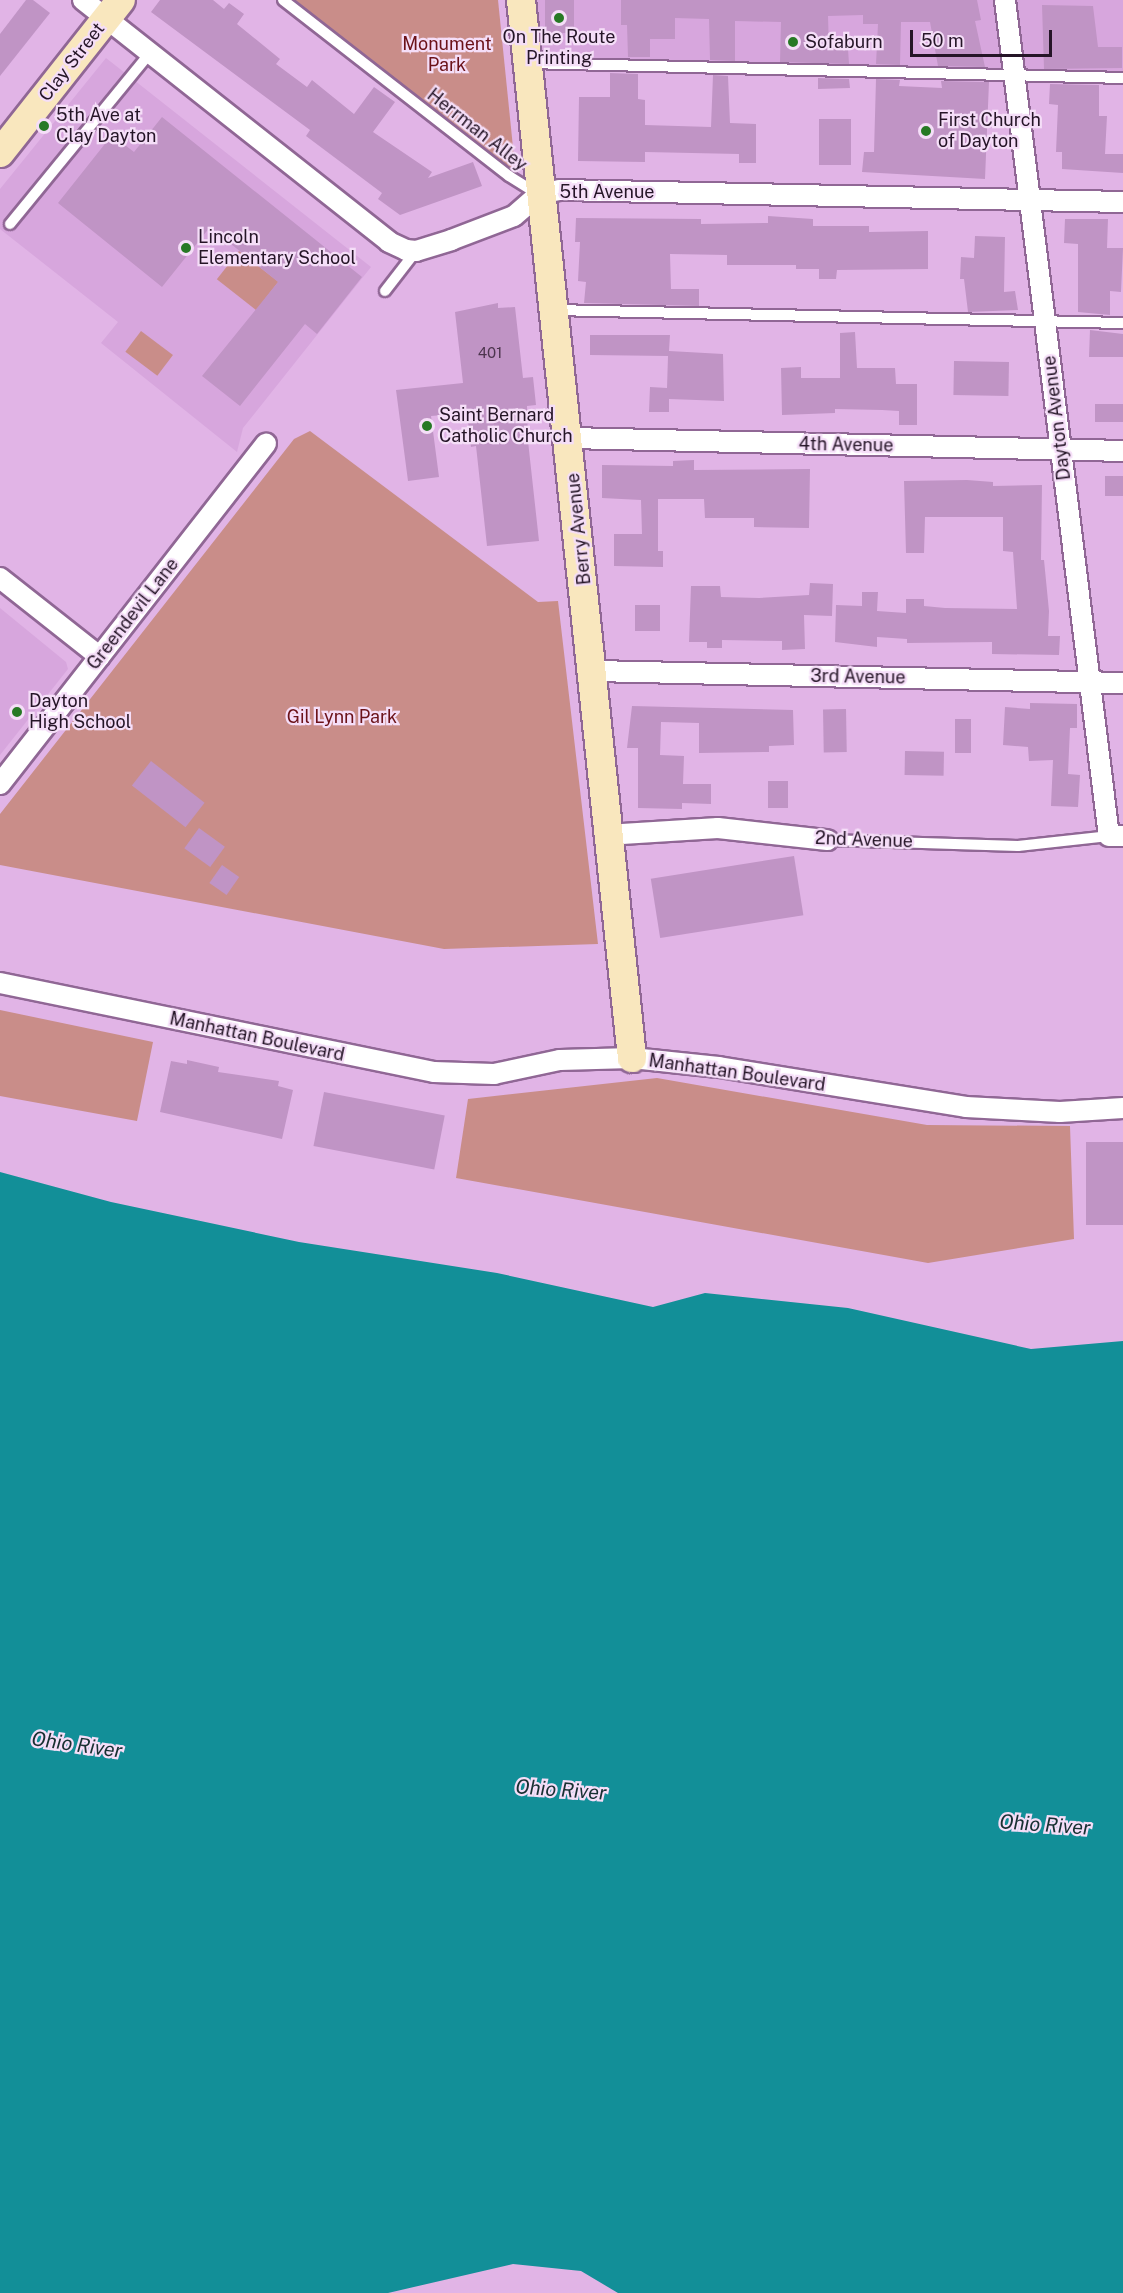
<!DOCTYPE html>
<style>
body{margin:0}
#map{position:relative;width:1123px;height:2293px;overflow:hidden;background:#e1b4e6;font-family:"Public Sans",sans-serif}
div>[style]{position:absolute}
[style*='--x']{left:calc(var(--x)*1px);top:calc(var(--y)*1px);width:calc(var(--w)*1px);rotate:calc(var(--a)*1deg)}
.built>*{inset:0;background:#d7a6dd}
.green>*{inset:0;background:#c98d89;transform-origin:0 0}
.water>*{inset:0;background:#128f98}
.building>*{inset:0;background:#c094c5;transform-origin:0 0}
.roads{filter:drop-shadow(2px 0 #906795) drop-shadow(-2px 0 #906795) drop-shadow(0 2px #906795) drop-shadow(0 -2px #906795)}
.lane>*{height:10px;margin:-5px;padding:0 5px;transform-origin:5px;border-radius:5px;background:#fff}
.street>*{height:20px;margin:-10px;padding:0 10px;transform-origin:10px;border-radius:10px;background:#fff}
.secondary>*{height:28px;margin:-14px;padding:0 14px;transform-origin:14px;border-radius:14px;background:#f9e7be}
.dots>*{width:16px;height:16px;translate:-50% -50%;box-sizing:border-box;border:3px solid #f5def8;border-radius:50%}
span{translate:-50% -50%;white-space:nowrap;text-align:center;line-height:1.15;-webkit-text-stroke:4.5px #f5def8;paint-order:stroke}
.number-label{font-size:15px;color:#4c354e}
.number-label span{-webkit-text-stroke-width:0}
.poi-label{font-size:18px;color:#251527}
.left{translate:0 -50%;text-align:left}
.park-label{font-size:18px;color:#6b1219}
.street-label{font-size:18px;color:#251527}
.water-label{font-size:20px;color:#183032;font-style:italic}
.scale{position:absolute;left:910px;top:30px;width:142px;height:27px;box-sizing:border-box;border:3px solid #251527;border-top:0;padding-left:8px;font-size:18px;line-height:21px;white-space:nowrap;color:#251527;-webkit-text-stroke:4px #f5def8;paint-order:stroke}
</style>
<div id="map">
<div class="built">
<i style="clip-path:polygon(521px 0,1123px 0,1123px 78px,528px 63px)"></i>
<i style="clip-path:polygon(106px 58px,371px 267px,243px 428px,237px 452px,101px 343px,118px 322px,0 229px,0 189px)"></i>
<i style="clip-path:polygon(0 608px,66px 662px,68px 669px,0 755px)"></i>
</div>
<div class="green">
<i style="clip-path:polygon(293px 0,498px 0,516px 177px,292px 2px)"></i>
<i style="left:239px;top:251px;width:50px;height:36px;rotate:38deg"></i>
<i style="left:141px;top:331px;width:40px;height:26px;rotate:37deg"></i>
<i style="clip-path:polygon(310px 431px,538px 602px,558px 601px,598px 944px,444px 949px,0 865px,0 814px,294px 439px)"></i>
<i style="clip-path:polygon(0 1010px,153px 1042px,137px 1121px,0 1096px)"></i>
<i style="clip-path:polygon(657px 1078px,927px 1125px,1070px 1126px,1074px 1239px,928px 1263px,456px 1178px,468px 1099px)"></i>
</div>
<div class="water">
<i style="clip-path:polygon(0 1172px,111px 1202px,299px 1242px,497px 1273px,653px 1307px,705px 1293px,848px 1308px,1031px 1349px,1123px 1341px,1123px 2293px,618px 2293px,581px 2271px,513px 2264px,388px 2293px,0 2293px)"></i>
</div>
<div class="building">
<i style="clip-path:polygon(26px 0,33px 0,50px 13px,0 76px,0 34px)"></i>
<i style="clip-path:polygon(160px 0,213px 0,224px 9px,229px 3px,244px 14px,237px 24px,280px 59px,276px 64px,307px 87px,312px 80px,354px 114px,374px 87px,395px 102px,373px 132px,432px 172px,428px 178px,473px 162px,482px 186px,400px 215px,378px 199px,382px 193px,306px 136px,310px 130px,151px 12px)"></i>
<i style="left:545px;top:0;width:29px;height:33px"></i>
<i style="clip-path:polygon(621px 0,977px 0,981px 20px,975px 21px,985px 67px,938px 66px,930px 22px,901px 22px,900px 65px,876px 64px,878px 24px,863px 24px,863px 15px,828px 16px,829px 49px,848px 49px,849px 64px,780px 62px,781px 22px,735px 21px,735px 61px,710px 60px,709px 19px,675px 18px,675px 39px,650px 39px,650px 57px,628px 57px,627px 25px,621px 25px)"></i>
<i style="clip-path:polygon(1042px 5px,1093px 6px,1098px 47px,1122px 47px,1122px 68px,1044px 69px)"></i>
<i style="clip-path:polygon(610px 73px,638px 74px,638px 99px,645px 100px,645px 125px,711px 127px,713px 75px,728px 76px,730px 123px,756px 124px,756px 163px,739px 163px,739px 154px,645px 152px,645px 162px,578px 161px,579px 97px,610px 97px)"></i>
<i style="clip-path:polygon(818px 78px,849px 79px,850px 88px,818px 89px)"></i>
<i style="clip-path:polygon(876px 79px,900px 80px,899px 86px,942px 88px,941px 81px,989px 82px,985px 179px,862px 172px,864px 152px,874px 152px)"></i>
<i style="clip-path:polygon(1050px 84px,1099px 85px,1099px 116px,1107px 116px,1105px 154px,1123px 154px,1123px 173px,1062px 169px,1062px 152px,1056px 152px,1058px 105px,1049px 104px)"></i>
<i style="clip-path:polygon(162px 117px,362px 277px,317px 334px,305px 324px,240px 406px,202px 376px,278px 282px,210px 227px,162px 287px,58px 203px,112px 135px,134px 152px)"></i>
<i style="left:819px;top:119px;width:32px;height:46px"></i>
<i style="clip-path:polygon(768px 216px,813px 219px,813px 226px,869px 226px,869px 232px,928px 231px,928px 269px,837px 270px,836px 279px,819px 279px,819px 269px,796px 269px,796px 265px,727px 265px,727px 255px,670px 254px,671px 289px,699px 289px,699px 306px,584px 303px,586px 282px,578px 281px,580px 242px,575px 242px,576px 218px,701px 219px,701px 224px,768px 223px)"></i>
<i style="clip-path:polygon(1065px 219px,1108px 219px,1107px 248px,1123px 248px,1121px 292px,1110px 291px,1110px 315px,1078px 312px,1078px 244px,1064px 243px)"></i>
<i style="clip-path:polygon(975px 236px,1005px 237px,1004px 292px,1015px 291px,1018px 310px,968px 312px,964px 279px,960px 279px,961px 257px,974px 258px)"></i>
<i style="clip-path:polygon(498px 303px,498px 308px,515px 307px,523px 378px,533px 377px,536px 405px,527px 406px,528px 441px,539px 541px,487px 546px,476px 446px,471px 447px,467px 413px,431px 416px,439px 477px,408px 481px,396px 390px,463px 383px,455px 312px)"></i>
<i style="clip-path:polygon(1090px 330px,1123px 334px,1123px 357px,1089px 357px)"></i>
<i style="clip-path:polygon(855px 332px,857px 368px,895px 368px,896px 384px,917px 384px,917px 425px,899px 425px,899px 411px,882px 410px,835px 409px,835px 413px,782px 415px,781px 368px,801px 367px,801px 378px,840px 378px,840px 333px)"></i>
<i style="clip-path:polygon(590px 335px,670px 335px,669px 351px,723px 354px,724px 401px,669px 399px,669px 412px,649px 412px,650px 387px,667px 388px,668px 356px,590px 355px)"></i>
<i style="left:954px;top:361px;width:55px;height:34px;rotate:1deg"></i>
<i style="left:1123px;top:404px;width:18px;height:28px;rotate:90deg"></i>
<i style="clip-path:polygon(694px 460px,694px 470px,810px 469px,809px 528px,754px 527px,754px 518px,705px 518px,704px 499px,658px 499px,658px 551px,663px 551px,663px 567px,614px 566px,614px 534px,642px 534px,641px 500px,602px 498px,602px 465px,673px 466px,673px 461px)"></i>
<i style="left:1105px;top:476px;width:18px;height:20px"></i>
<i style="clip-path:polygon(967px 480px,993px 482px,993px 486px,1042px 485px,1041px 560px,1044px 560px,1049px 611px,1048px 636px,1060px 636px,1059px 655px,992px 654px,992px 642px,907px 643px,907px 639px,877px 637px,877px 647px,835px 642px,836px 605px,862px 606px,862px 592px,878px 592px,877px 611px,906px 613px,906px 599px,924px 599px,924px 606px,945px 608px,1017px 609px,1013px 552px,1003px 551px,1003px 517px,925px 517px,924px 553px,906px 553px,904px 481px)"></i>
<i style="clip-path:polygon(810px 583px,833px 584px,832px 616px,804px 615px,805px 649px,782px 650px,782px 641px,722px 640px,722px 648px,707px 648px,707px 642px,689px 642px,691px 586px,720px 586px,721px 597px,759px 598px,809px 595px)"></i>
<i style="left:635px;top:605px;width:25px;height:26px"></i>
<i style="clip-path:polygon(1030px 703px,1077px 704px,1077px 728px,1070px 728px,1068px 774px,1080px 775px,1078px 807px,1051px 806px,1053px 760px,1029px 761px,1028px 747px,1003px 745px,1005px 707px,1030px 709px)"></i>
<i style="clip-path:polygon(632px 706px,793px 710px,794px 745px,769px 746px,769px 752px,699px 753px,699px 723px,661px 722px,660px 755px,684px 756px,683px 784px,711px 784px,711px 804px,682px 803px,682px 809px,638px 808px,638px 748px,627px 748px)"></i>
<i style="left:846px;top:709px;width:43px;height:23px;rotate:89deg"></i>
<i style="left:955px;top:719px;width:16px;height:34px"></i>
<i style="left:905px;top:751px;width:39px;height:24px;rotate:1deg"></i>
<i style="left:151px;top:761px;width:68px;height:31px;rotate:38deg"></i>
<i style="left:768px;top:781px;width:20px;height:27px"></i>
<i style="left:199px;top:828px;width:32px;height:25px;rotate:36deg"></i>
<i style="left:794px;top:856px;width:60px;height:145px;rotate:81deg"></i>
<i style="left:222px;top:865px;width:21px;height:22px;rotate:35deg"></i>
<i style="clip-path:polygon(187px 1060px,219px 1067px,218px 1072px,279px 1081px,278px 1086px,293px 1090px,282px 1139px,160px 1112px,171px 1061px,187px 1064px)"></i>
<i style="left:324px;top:1092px;width:123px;height:55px;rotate:11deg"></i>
<i style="left:1123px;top:1142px;width:83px;height:37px;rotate:90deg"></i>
</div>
<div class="roads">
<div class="lane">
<i style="--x:283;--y:0;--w:286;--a:37.9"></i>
<i style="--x:509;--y:176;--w:34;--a:32"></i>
<i style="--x:528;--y:63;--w:595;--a:1.44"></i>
<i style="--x:10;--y:224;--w:221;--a:-50.7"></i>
<i style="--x:385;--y:291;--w:51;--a:-52.2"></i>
<i style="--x:554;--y:310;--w:569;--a:1.31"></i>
<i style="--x:827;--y:840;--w:191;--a:1.8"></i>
<i style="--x:1018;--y:846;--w:92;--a:-6.3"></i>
</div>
<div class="street">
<i style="--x:83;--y:0;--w:390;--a:38.3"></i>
<i style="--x:389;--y:242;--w:19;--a:25"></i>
<i style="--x:406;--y:250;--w:10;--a:6"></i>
<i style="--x:416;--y:251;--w:37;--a:-17"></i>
<i style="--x:451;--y:240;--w:67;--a:-20.9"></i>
<i style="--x:514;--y:216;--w:33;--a:-41"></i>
<i style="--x:539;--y:194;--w:21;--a:-11"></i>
<i style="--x:560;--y:190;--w:563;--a:1.22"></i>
<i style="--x:1005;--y:0;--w:842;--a:82.91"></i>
<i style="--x:1109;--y:836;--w:14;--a:0"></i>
<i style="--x:569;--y:438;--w:554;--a:1.34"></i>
<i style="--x:0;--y:578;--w:127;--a:38.3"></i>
<i style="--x:594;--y:671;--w:529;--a:1.3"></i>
<i style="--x:0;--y:784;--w:432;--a:-52"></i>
<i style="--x:606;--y:835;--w:112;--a:-3.6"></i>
<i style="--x:718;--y:828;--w:110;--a:6.3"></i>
<i style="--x:0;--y:983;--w:443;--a:11.6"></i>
<i style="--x:434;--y:1072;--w:60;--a:1.9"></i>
<i style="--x:494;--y:1074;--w:67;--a:-12"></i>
<i style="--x:560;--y:1060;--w:72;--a:-1.6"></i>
<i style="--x:632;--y:1058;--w:87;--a:5.9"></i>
<i style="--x:719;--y:1067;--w:250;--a:9.2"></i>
<i style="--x:966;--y:1107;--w:94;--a:3"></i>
<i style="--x:1060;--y:1112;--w:63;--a:-3.6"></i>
</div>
<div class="secondary">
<i style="--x:521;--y:0;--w:1064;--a:84.01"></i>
<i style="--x:0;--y:153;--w:195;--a:-51.7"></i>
</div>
</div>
<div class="dots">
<i style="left:559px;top:18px;background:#277925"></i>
<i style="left:793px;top:42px;background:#277925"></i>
<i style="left:44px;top:126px;background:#277925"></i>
<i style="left:926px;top:131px;background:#277925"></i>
<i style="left:186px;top:248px;background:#277925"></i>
<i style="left:427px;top:426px;background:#277925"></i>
<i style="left:17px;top:712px;background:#277925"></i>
</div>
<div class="number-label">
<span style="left:490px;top:353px">401</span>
</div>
<div class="poi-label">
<span style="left:559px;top:48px">On The Route<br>Printing</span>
<span class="left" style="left:805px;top:42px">Sofaburn</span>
<span class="left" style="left:56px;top:126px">5th Ave at<br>Clay Dayton</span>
<span class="left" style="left:938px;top:131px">First Church<br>of Dayton</span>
<span class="left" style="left:198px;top:248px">Lincoln<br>Elementary School</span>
<span class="left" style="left:439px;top:426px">Saint Bernard<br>Catholic Church</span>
<span class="left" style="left:29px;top:712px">Dayton<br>High School</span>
</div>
<div class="park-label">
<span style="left:447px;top:55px">Monument<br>Park</span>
<span style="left:342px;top:717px">Gil Lynn Park</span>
</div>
<div class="street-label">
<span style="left:72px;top:62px;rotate:-52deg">Clay Street</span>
<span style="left:477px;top:130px;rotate:38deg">Herrman Alley</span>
<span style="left:607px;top:192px">5th Avenue</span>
<span style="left:1057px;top:418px;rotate:-97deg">Dayton Avenue</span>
<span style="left:846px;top:445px;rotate:1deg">4th Avenue</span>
<span style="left:579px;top:529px;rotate:-96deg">Berry Avenue</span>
<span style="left:133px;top:614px;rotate:-52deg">Greendevil Lane</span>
<span style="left:858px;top:677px;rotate:1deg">3rd Avenue</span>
<span style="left:864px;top:840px;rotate:2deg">2nd Avenue</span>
<span style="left:257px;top:1037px;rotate:12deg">Manhattan Boulevard</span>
<span style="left:737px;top:1073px;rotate:8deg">Manhattan Boulevard</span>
</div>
<div class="water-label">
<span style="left:77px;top:1745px;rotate:8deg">Ohio River</span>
<span style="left:561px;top:1790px;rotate:4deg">Ohio River</span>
<span style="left:1045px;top:1825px;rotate:4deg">Ohio River</span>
</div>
<div class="scale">50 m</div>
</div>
